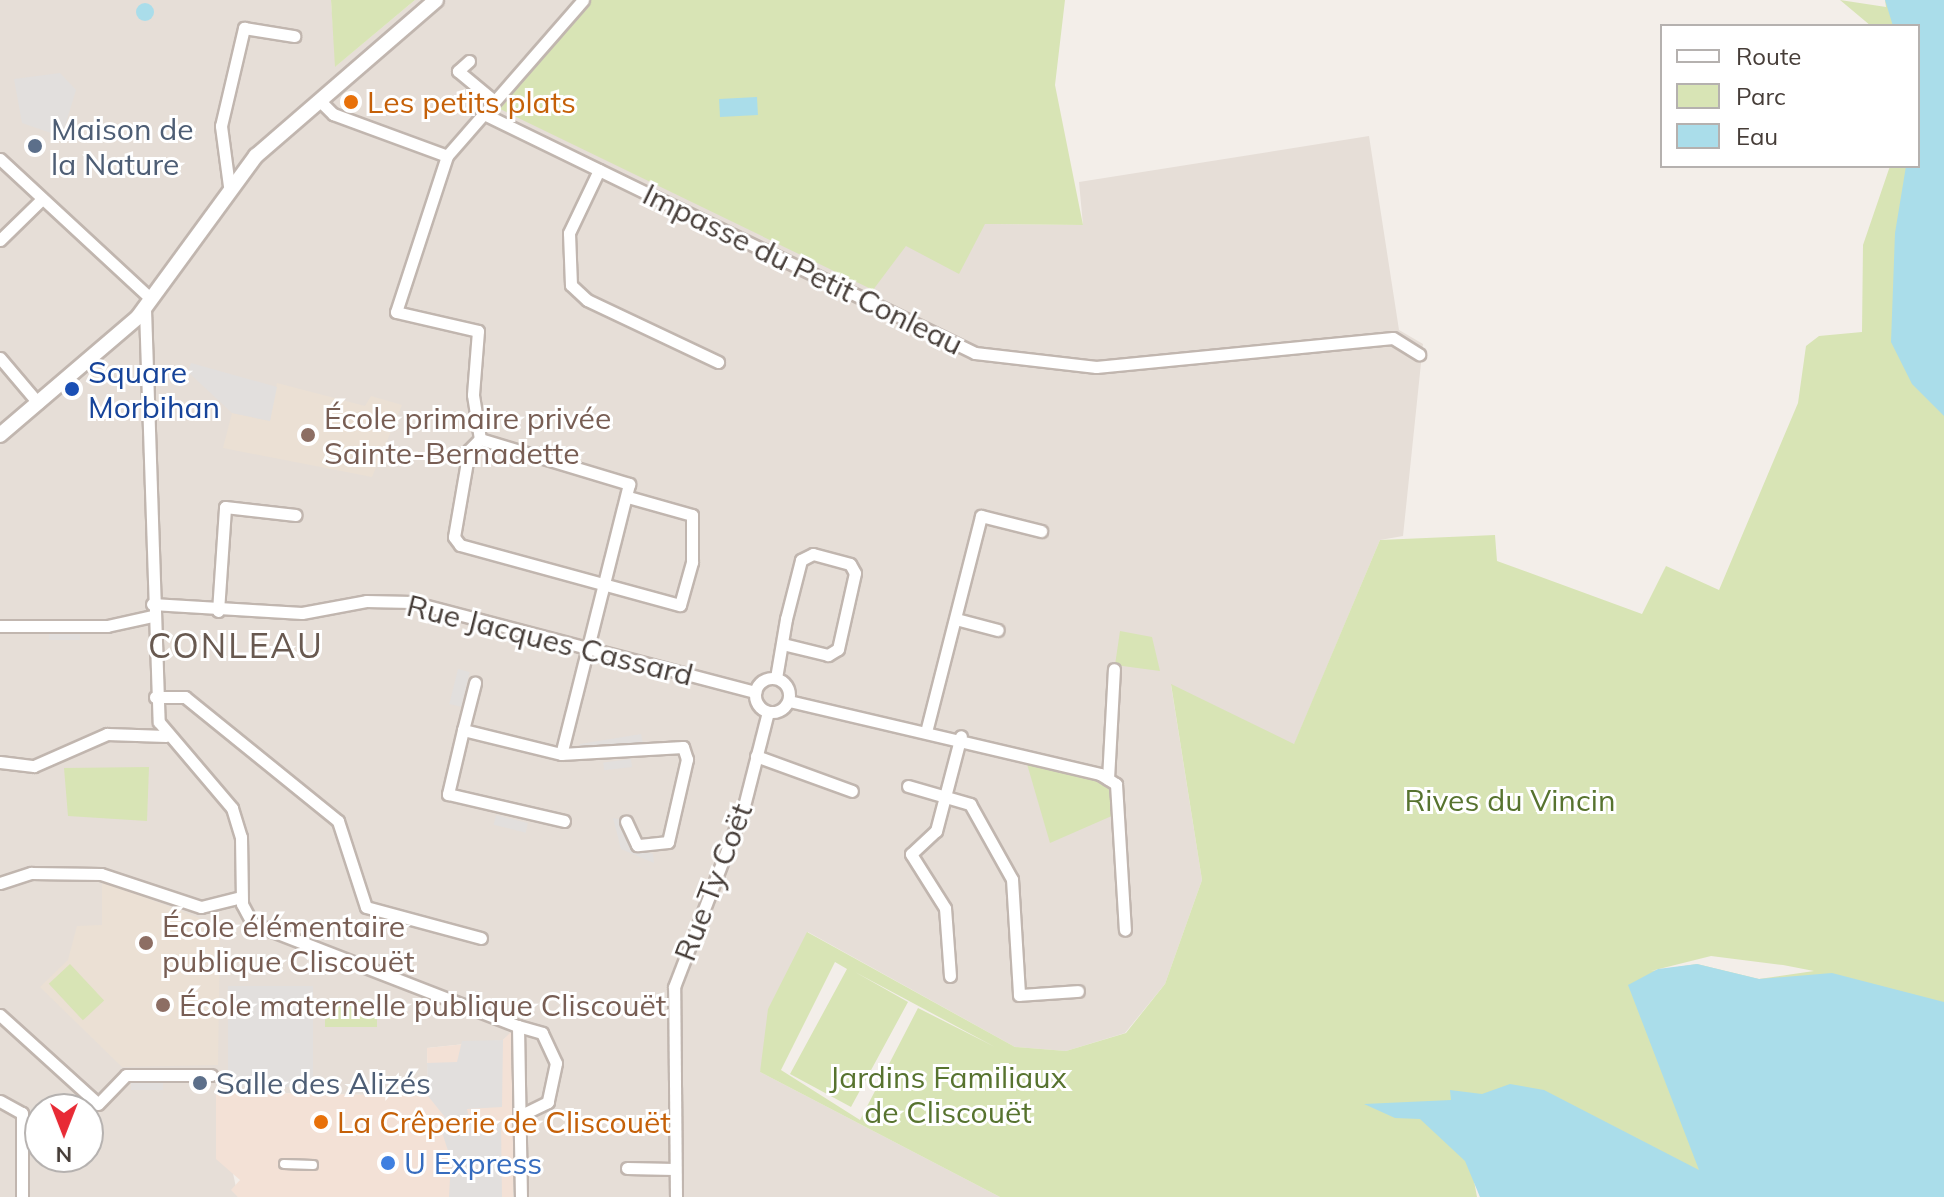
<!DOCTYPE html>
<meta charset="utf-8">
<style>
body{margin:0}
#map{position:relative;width:1944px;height:1197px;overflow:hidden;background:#f3eee9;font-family:Mulish,sans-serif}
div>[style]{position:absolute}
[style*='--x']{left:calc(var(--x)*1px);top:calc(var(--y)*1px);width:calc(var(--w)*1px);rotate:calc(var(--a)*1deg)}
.residential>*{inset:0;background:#e6ded7}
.commercial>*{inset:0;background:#f3e1d6}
.education>*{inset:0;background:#ebe0d4}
.green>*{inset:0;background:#d8e4b5;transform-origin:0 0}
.parking>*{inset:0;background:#e2dfdd;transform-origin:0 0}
.water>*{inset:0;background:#aaddea;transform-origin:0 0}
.round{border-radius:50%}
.roads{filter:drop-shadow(2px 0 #c1b6af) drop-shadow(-2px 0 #c1b6af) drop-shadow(0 2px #c1b6af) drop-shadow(0 -2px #c1b6af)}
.pedestrian>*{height:8px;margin:-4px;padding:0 4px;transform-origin:4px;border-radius:4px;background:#fff}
.minor>*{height:11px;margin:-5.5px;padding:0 5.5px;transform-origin:5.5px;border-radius:5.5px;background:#fff}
.minor>.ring{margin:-5.5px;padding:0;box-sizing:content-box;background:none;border:11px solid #fff;border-radius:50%}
.tertiary>*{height:14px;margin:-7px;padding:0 7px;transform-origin:7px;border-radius:7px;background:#fff}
.dots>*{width:22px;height:22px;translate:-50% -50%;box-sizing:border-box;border:4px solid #fff;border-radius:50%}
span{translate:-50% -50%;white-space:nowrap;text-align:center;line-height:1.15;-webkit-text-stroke:6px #fff;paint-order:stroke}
.food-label{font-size:30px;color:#c56008}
.left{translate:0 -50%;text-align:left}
.service-label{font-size:30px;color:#4e5e75}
.street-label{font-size:30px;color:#463d38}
.transit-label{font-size:30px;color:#164399}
.education-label{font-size:30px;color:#785e54}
.park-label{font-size:30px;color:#57732f}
.shop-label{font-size:30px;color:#366cbe}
.quarter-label{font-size:34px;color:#685950;letter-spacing:2px}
.legend{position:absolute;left:1660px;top:24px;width:260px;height:144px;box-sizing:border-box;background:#fff;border:2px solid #b5b1af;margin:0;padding:10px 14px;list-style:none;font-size:24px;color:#463d38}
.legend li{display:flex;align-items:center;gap:16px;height:40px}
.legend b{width:40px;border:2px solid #b5b1af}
.north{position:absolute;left:24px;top:1093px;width:80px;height:80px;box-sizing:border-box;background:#fff;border:2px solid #b5b1af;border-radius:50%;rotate:180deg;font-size:22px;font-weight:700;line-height:32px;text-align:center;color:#463d38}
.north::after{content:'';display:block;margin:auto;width:28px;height:36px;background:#e82a35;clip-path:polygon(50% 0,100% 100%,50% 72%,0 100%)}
</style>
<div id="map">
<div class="residential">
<i style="clip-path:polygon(evenodd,0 0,331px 0,336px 66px,415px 0,588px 0,500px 109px,906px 246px,984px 224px,1083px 225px,1079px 182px,1369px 136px,1399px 330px,1423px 344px,1403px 536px,1380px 540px,1294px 745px,1171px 685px,1202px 880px,1165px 984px,1125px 1033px,1066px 1051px,1015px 1047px,808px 932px,760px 1072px,1000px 1197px,513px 1197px,513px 1031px,503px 1040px,427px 1048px,428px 1096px,216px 1092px,238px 1197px,0 1197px,0 0,40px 1109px,88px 1109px,88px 1157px,40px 1157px,40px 1109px)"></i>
</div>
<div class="commercial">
<i style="clip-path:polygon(513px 1030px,513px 1197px,238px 1197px,231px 1190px,240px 1180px,216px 1159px,216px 1092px,428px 1096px,427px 1048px,503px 1040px)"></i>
</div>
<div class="education">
<i style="clip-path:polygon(277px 383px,365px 406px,371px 396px,402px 405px,372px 477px,223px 448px,232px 413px,270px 421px)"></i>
<i style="clip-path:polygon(102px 881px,220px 926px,218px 1065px,122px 1067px,40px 987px,68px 960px,77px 926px,102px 925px)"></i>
</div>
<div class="green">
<i style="clip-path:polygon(331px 0,415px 0,335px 67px)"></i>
<i style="clip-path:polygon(588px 0,1065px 0,1055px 85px,1083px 225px,985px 224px,959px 274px,906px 246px,873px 290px,500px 109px)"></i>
<i style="clip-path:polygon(evenodd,1840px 0,1886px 7px,1885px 0,1944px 22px,1944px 1178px,1912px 1197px,1480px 1197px,1472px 1170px,1477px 1197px,1000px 1197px,760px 1072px,768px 1009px,807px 932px,1015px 1047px,1066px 1051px,1126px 1033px,1165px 984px,1202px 880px,1171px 684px,1294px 744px,1380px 540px,1495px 535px,1497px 561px,1642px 614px,1666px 566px,1719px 590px,1798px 403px,1806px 346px,1819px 336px,1862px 332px,1863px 245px,1890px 166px,1918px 166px,1918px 26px,1871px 26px,1840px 0,1711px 956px,1783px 965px,1814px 971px,1759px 979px,1697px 964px,1651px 971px,1711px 956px,1840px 0,835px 962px,847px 969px,790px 1074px,851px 1107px,908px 1002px,855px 972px,995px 1047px,918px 1008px,860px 1120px,781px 1070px,835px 962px)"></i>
<i style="clip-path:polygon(1120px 631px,1152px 637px,1160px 671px,1115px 665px)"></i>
<i style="clip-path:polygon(1027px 764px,1107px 781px,1114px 815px,1050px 843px)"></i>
<i style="clip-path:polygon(149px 767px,147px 821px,68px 816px,64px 768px)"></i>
<i style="left:70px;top:964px;width:50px;height:29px;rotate:47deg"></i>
<i style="left:325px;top:1001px;width:52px;height:26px"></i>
</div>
<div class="parking">
<i style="clip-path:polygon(422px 0,427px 0,350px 61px)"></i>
<i style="clip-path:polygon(60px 73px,76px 90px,64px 129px,51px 133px,22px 123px,14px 79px)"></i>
<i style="clip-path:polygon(191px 363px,277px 387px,270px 421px,232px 413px,188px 372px)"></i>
<i style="left:49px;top:630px;width:31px;height:10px"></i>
<i style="left:458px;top:669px;width:12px;height:36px;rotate:14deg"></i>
<i style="clip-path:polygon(641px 734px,643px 744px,580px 753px,580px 744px)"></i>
<i style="left:631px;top:759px;width:8px;height:28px;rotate:83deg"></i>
<i style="left:496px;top:815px;width:33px;height:10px;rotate:14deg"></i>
<i style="clip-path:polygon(613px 818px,622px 820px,629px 844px,653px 854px,654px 863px,621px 849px)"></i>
<i style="left:228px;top:986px;width:85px;height:101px"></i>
<i style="clip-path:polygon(503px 1040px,502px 1107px,467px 1109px,470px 1122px,501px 1121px,502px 1197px,449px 1197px,451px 1160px,440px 1126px,448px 1121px,428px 1096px,427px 1063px,457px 1062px,462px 1041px)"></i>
<i style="left:163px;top:1080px;width:10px;height:32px;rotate:90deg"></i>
</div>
<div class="water">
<i style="clip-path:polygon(1885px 0,1944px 0,1944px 416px,1912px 384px,1891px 342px,1895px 233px,1906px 166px,1918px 166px,1918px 26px,1893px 26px)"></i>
<i class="round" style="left:136px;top:3px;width:18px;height:18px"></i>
<i style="left:757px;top:97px;width:18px;height:38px;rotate:87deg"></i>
<i style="clip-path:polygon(1697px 964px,1759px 979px,1832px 973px,1944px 1002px,1944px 1197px,1480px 1197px,1465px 1161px,1420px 1119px,1395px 1118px,1364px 1104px,1451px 1100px,1450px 1090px,1482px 1094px,1510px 1084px,1544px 1090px,1699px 1170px,1628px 985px,1658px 969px)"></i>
</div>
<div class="roads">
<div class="pedestrian">
<i style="--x:284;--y:1164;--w:29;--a:2"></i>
</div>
<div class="minor">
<i style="--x:583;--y:0;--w:207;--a:131.1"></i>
<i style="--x:447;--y:156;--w:164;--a:108.1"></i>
<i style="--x:396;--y:312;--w:84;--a:13"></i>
<i style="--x:478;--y:331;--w:64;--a:94.5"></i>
<i style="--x:473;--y:395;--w:45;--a:81"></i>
<i style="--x:480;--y:439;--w:156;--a:16.8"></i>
<i style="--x:629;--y:484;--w:278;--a:104.1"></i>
<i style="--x:561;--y:754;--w:122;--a:-3.3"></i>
<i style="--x:683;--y:747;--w:13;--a:72"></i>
<i style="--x:687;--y:759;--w:85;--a:102.9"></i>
<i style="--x:668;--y:842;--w:31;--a:174"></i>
<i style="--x:637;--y:845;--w:26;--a:-115"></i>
<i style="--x:469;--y:61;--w:15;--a:138"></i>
<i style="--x:458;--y:71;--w:47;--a:39.8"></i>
<i style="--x:319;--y:100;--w:20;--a:45"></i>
<i style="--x:333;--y:114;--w:121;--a:20.2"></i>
<i style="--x:484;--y:114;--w:546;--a:25.96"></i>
<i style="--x:975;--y:353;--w:122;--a:6.6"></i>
<i style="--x:1096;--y:367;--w:298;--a:-5.6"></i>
<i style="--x:1393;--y:338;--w:31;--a:32"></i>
<i style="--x:0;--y:159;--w:206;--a:42.8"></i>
<i style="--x:599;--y:170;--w:70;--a:115.5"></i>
<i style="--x:569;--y:233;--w:52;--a:87.8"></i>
<i style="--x:571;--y:285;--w:22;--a:43"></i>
<i style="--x:587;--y:300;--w:145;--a:25.3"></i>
<i style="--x:229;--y:186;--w:61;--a:-97.6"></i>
<i style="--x:221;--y:126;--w:101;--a:-76.8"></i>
<i style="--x:244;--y:28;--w:51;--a:9.1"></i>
<i style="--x:0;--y:240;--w:56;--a:-44.3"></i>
<i style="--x:145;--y:309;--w:413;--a:88.1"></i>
<i style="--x:159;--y:722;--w:113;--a:49.7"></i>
<i style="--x:232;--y:808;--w:30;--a:73"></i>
<i style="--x:241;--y:837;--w:67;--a:89.1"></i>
<i style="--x:242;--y:904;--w:21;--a:62"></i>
<i style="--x:252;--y:923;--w:285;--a:21.2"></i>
<i style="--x:518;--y:1026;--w:171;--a:89"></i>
<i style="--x:0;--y:358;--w:59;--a:49.8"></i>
<i style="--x:480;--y:439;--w:16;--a:135"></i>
<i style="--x:469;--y:450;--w:88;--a:99.8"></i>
<i style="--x:454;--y:537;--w:10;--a:53"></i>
<i style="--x:460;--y:545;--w:228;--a:15.3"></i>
<i style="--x:680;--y:605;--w:45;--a:-74.4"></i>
<i style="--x:692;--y:562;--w:47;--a:-90"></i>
<i style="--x:692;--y:515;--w:66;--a:-164.3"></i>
<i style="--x:152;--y:604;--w:150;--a:3.4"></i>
<i style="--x:302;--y:613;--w:65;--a:-10.6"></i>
<i style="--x:366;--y:601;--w:46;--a:1.2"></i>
<i style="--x:412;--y:602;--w:355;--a:14.7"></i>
<i style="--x:218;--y:611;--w:104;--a:-86.1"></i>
<i style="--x:225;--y:507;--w:71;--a:6.4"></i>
<i style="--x:956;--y:619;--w:43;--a:14.7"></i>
<i style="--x:0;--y:626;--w:107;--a:0"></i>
<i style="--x:107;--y:626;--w:47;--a:-12.3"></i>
<i class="ring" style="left:755px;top:678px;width:23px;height:23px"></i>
<i style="--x:776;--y:678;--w:60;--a:-80.4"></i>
<i style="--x:786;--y:619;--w:61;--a:-75.7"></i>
<i style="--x:801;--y:560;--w:13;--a:-27"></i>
<i style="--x:813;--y:554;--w:38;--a:15"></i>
<i style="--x:850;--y:564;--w:10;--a:61"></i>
<i style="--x:855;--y:573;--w:78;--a:102.6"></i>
<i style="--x:838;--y:649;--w:12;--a:149"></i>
<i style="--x:828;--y:655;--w:46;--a:-166.3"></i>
<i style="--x:155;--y:697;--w:30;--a:0"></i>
<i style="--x:185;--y:697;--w:197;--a:39"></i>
<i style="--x:338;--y:821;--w:90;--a:72"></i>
<i style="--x:366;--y:907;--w:119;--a:15.1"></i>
<i style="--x:789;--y:701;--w:319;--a:13.2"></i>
<i style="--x:1100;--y:774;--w:19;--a:32"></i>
<i style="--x:1116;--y:784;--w:146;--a:86.5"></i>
<i style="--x:927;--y:728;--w:219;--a:-75.7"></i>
<i style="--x:981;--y:516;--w:62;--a:14"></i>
<i style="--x:463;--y:730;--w:49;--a:-75.7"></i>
<i style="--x:561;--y:754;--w:101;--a:-166.2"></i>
<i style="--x:463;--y:730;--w:66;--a:103.2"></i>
<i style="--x:448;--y:794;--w:119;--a:13.1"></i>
<i style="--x:756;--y:756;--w:102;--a:20"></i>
<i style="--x:0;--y:762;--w:34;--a:7"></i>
<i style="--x:34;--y:766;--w:80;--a:-23.7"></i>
<i style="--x:107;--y:734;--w:59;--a:1.9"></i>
<i style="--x:1108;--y:779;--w:110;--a:-86.9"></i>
<i style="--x:908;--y:786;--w:65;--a:16.2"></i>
<i style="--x:970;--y:804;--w:86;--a:60.8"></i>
<i style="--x:1012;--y:879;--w:116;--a:86.5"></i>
<i style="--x:1019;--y:995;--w:59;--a:-3.9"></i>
<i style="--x:0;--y:883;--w:33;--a:-18"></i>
<i style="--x:31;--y:873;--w:70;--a:0.8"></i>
<i style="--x:101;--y:874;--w:105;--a:18.3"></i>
<i style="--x:201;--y:907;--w:41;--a:-14"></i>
<i style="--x:950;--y:976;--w:68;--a:-94.2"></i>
<i style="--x:945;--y:908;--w:64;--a:-122.2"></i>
<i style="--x:911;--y:854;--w:34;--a:-43"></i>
<i style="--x:936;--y:831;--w:98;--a:-75.3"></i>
<i style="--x:0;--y:1015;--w:132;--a:42.2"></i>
<i style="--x:98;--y:1104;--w:40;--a:-46"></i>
<i style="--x:126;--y:1075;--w:85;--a:0"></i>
<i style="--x:518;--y:1026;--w:25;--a:16"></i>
<i style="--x:542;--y:1033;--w:33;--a:65"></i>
<i style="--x:556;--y:1063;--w:40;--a:102"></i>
<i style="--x:548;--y:1102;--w:30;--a:154"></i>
<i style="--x:0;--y:1101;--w:25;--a:29"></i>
<i style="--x:22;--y:1113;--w:84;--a:90"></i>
<i style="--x:627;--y:1168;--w:47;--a:1.2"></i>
<i style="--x:676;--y:1197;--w:210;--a:-90.5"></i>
<i style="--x:674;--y:987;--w:194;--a:-68.9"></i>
<i style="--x:744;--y:806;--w:97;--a:-75.7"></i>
</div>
<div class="tertiary">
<i style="--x:0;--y:435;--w:182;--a:-40.5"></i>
<i style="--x:138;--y:317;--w:200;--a:-53.8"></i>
<i style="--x:256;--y:156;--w:238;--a:-40.9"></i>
</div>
</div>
<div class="dots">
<i style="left:351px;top:102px;background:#e8710a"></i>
<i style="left:35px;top:146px;background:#5c6f8a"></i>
<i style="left:72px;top:389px;background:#1a4fb4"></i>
<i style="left:308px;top:435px;background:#8d6e63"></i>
<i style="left:146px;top:943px;background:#8d6e63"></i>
<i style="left:163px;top:1005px;background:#8d6e63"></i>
<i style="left:200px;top:1083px;background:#5c6f8a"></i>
<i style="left:321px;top:1122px;background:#e8710a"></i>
<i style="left:388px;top:1163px;background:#3f7fe0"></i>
</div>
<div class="food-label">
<span class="left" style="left:367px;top:102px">Les petits plats</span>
<span class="left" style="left:337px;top:1122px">La Crêperie de Cliscouët</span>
</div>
<div class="service-label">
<span class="left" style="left:51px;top:146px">Maison de<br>la Nature</span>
<span class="left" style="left:216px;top:1083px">Salle des Alizés</span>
</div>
<div class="street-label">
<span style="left:803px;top:269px;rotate:26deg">Impasse du Petit Conleau</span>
<span style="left:550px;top:640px;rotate:14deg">Rue Jacques Cassard</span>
<span style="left:713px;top:882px;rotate:-69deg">Rue Ty Coët</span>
</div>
<div class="transit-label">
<span class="left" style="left:88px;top:389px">Square<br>Morbihan</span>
</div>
<div class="education-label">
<span class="left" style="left:324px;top:435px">École primaire privée<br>Sainte-Bernadette</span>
<span class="left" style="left:162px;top:943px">École élémentaire<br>publique Cliscouët</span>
<span class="left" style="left:179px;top:1005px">École maternelle publique Cliscouët</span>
</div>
<div class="park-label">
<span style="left:1510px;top:800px">Rives du Vincin</span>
<span style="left:948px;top:1094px">Jardins Familiaux<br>de Cliscouët</span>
</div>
<div class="shop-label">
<span class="left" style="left:404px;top:1163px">U Express</span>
</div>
<div class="quarter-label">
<span style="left:236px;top:646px">CONLEAU</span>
</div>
<ul class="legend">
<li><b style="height:10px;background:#fff"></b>Route</li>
<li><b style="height:22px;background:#d8e4b5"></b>Parc</li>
<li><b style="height:22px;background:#aaddea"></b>Eau</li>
</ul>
<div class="north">N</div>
</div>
